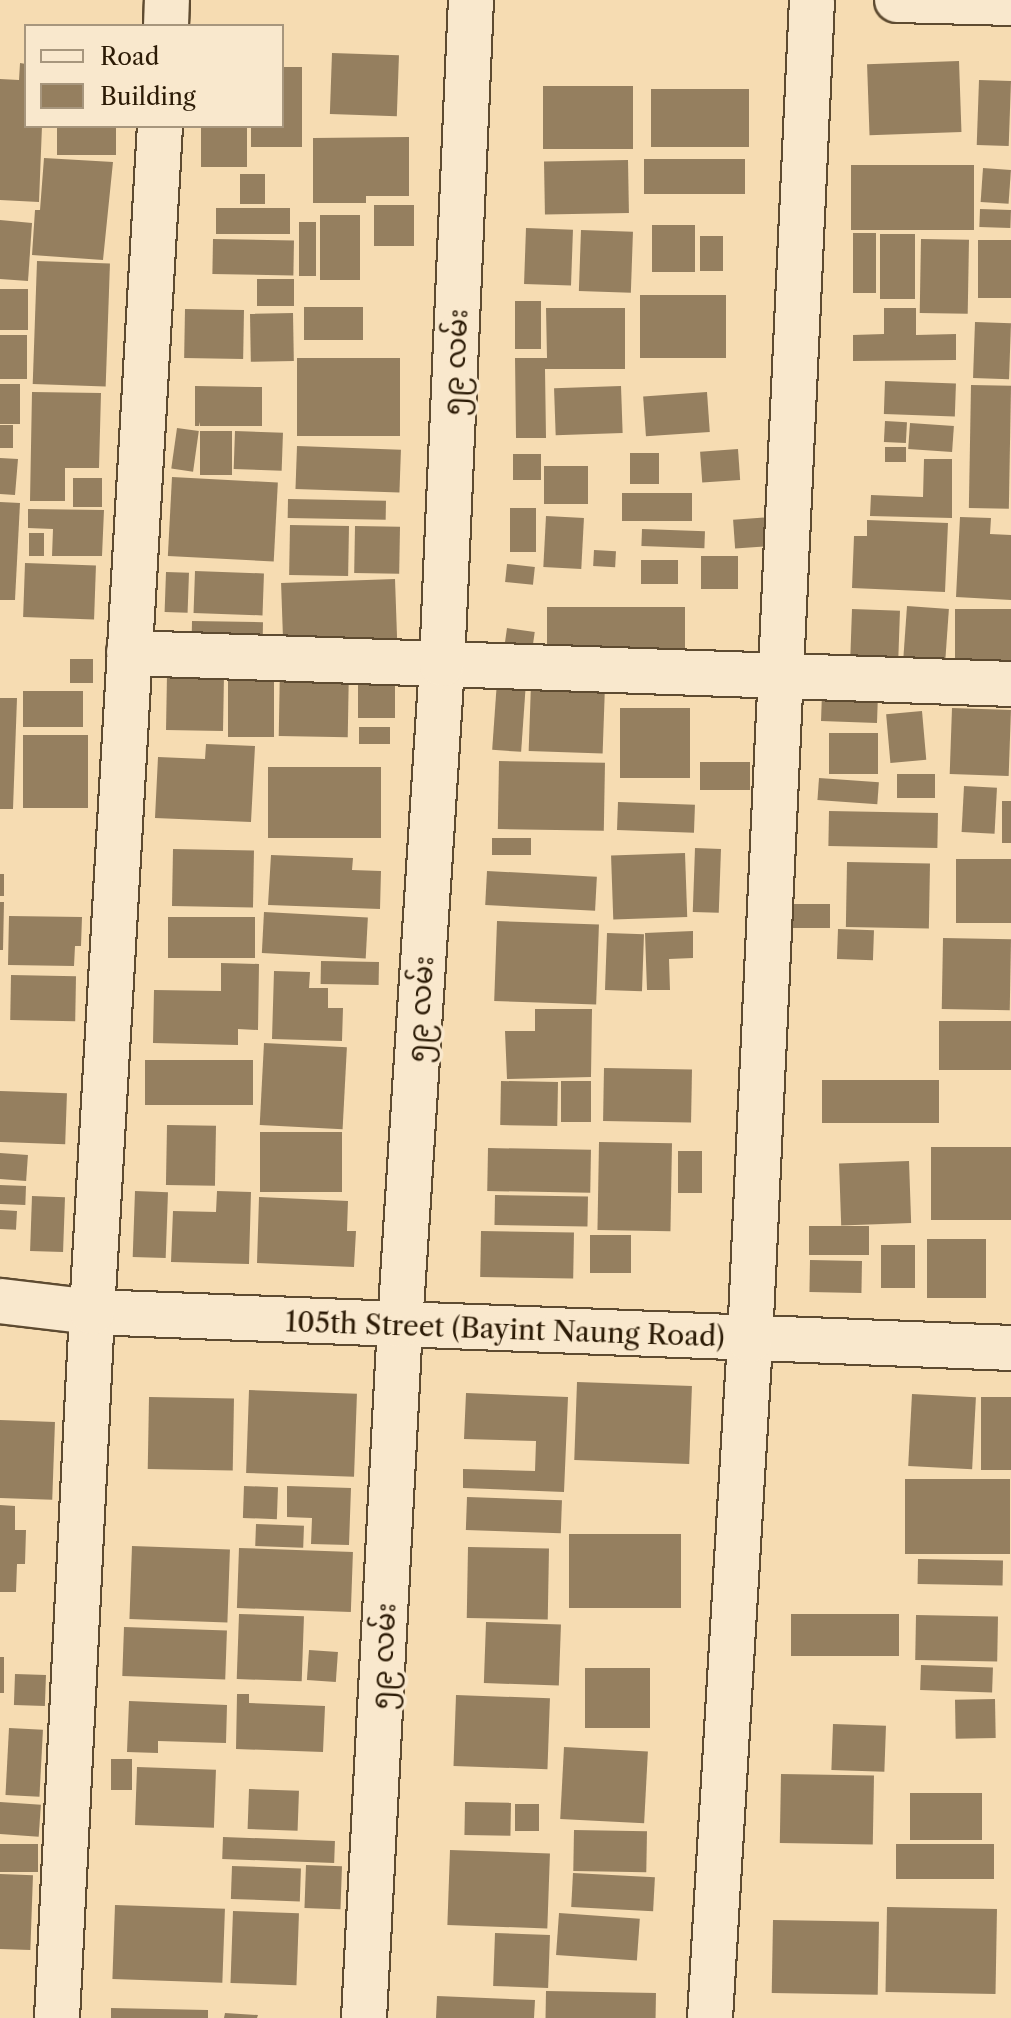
<!DOCTYPE html>
<meta charset="utf-8">
<style>
body{margin:0}
#map{position:relative;width:1011px;height:2018px;overflow:hidden;background:#f6dcb2;font-family:"Libre Caslon Text","Noto Sans Myanmar",serif}
div>[style]{position:absolute}
[style*='--x']{left:calc(var(--x)*1px);top:calc(var(--y)*1px);width:calc(var(--w)*1px);rotate:calc(var(--a)*1deg)}
.building>*{inset:0;background:#957f5f;transform-origin:0 0}
.roads{filter:drop-shadow(2px 0 #5e4b31) drop-shadow(-2px 0 #5e4b31) drop-shadow(0 2px #5e4b31) drop-shadow(0 -2px #5e4b31)}
.street>*{height:44px;margin:-22px;padding:0 22px;transform-origin:22px;border-radius:22px;background:#f9e8cd}
span{translate:-50% -50%;white-space:nowrap;text-align:center;line-height:1.15;-webkit-text-stroke:7px #f9e8cd;paint-order:stroke}
.street-label{font-size:28px;color:#2c1b06}
.legend{position:absolute;left:24px;top:24px;width:260px;height:104px;box-sizing:border-box;background:#f9e8cd;border:2px solid #a7967d;margin:0;padding:10px 14px;list-style:none;font-size:24px;color:#2c1b06}
.legend li{display:flex;align-items:center;gap:16px;height:40px}
.legend b{width:40px;border:2px solid #a7967d}
</style>
<div id="map">
<div class="building">
<i style="left:332px;top:53px;width:67px;height:61px;rotate:2deg"></i>
<i style="left:959px;top:61px;width:71px;height:92px;rotate:88deg"></i>
<i style="clip-path:polygon(20px 63px,26px 64px,26px 126px,42px 126px,39px 202px,0 200px,0 79px,19px 80px)"></i>
<i style="clip-path:polygon(282px 67px,302px 67px,302px 147px,251px 147px,251px 126px,282px 126px)"></i>
<i style="left:979px;top:80px;width:32px;height:65px;rotate:2deg"></i>
<i style="left:633px;top:86px;width:63px;height:90px;rotate:90deg"></i>
<i style="left:651px;top:89px;width:98px;height:58px"></i>
<i style="left:57px;top:126px;width:59px;height:29px"></i>
<i style="left:201px;top:126px;width:46px;height:41px"></i>
<i style="clip-path:polygon(409px 137px,409px 196px,366px 196px,366px 203px,313px 203px,313px 138px)"></i>
<i style="clip-path:polygon(44px 158px,113px 162px,103px 260px,32px 255px,35px 210px,40px 210px)"></i>
<i style="left:745px;top:159px;width:35px;height:101px;rotate:90deg"></i>
<i style="left:628px;top:160px;width:53px;height:84px;rotate:89deg"></i>
<i style="left:851px;top:165px;width:123px;height:65px"></i>
<i style="left:983px;top:168px;width:28px;height:34px;rotate:4deg"></i>
<i style="left:240px;top:174px;width:25px;height:30px"></i>
<i style="left:374px;top:205px;width:40px;height:41px"></i>
<i style="left:216px;top:208px;width:74px;height:26px"></i>
<i style="left:980px;top:209px;width:31px;height:18px;rotate:2deg"></i>
<i style="left:320px;top:215px;width:40px;height:65px"></i>
<i style="clip-path:polygon(0 220px,32px 223px,28px 281px,0 279px)"></i>
<i style="left:299px;top:222px;width:17px;height:54px"></i>
<i style="left:652px;top:225px;width:43px;height:47px"></i>
<i style="left:526px;top:228px;width:47px;height:56px;rotate:2deg"></i>
<i style="left:581px;top:230px;width:52px;height:61px;rotate:2deg"></i>
<i style="left:853px;top:233px;width:23px;height:60px"></i>
<i style="left:880px;top:234px;width:35px;height:65px"></i>
<i style="left:700px;top:236px;width:23px;height:35px"></i>
<i style="left:213px;top:239px;width:81px;height:35px;rotate:1deg"></i>
<i style="left:921px;top:239px;width:48px;height:74px;rotate:1deg"></i>
<i style="left:1011px;top:240px;width:58px;height:33px;rotate:90deg"></i>
<i style="left:37px;top:261px;width:73px;height:123px;rotate:2deg"></i>
<i style="left:257px;top:279px;width:37px;height:27px"></i>
<i style="left:0;top:289px;width:28px;height:41px"></i>
<i style="left:640px;top:295px;width:86px;height:63px"></i>
<i style="left:515px;top:301px;width:26px;height:48px"></i>
<i style="left:304px;top:307px;width:59px;height:33px"></i>
<i style="clip-path:polygon(546px 308px,625px 308px,625px 369px,545px 369px,546px 438px,516px 438px,515px 358px,547px 358px)"></i>
<i style="clip-path:polygon(884px 308px,916px 308px,916px 335px,956px 334px,956px 360px,853px 361px,853px 335px,884px 334px)"></i>
<i style="left:185px;top:309px;width:59px;height:49px;rotate:1deg"></i>
<i style="left:293px;top:313px;width:48px;height:43px;rotate:89deg"></i>
<i style="left:975px;top:322px;width:36px;height:56px;rotate:2deg"></i>
<i style="left:0;top:335px;width:27px;height:44px"></i>
<i style="left:297px;top:358px;width:103px;height:78px"></i>
<i style="left:885px;top:381px;width:71px;height:33px;rotate:2deg"></i>
<i style="left:0;top:384px;width:20px;height:40px"></i>
<i style="left:971px;top:385px;width:40px;height:123px;rotate:1deg"></i>
<i style="clip-path:polygon(195px 386px,262px 387px,262px 426px,200px 426px,200px 422px,199px 426px,195px 426px)"></i>
<i style="left:621px;top:386px;width:47px;height:67px;rotate:88deg"></i>
<i style="clip-path:polygon(32px 392px,101px 393px,99px 468px,65px 468px,65px 501px,30px 501px)"></i>
<i style="left:707px;top:392px;width:40px;height:64px;rotate:86deg"></i>
<i style="left:885px;top:421px;width:22px;height:21px;rotate:3deg"></i>
<i style="left:910px;top:423px;width:44px;height:26px;rotate:4deg"></i>
<i style="left:0;top:425px;width:13px;height:23px"></i>
<i style="left:177px;top:428px;width:22px;height:41px;rotate:8deg"></i>
<i style="left:200px;top:431px;width:32px;height:44px"></i>
<i style="left:235px;top:431px;width:48px;height:38px;rotate:2deg"></i>
<i style="left:297px;top:446px;width:104px;height:43px;rotate:2deg"></i>
<i style="left:885px;top:447px;width:21px;height:15px"></i>
<i style="left:738px;top:449px;width:31px;height:38px;rotate:86deg"></i>
<i style="left:630px;top:453px;width:29px;height:31px"></i>
<i style="left:513px;top:454px;width:28px;height:26px"></i>
<i style="clip-path:polygon(0 458px,18px 459px,15px 495px,0 494px)"></i>
<i style="clip-path:polygon(924px 459px,952px 459px,952px 518px,870px 516px,871px 495px,923px 497px)"></i>
<i style="left:544px;top:466px;width:44px;height:38px"></i>
<i style="left:172px;top:477px;width:106px;height:79px;rotate:3deg"></i>
<i style="left:73px;top:478px;width:29px;height:29px"></i>
<i style="left:622px;top:493px;width:70px;height:28px"></i>
<i style="left:288px;top:499px;width:98px;height:19px;rotate:1deg"></i>
<i style="clip-path:polygon(0 502px,20px 503px,15px 600px,0 600px)"></i>
<i style="left:510px;top:508px;width:26px;height:44px"></i>
<i style="clip-path:polygon(28px 509px,104px 510px,102px 556px,52px 556px,53px 529px,28px 528px)"></i>
<i style="left:546px;top:516px;width:38px;height:51px;rotate:3deg"></i>
<i style="left:771px;top:517px;width:29px;height:38px;rotate:86deg"></i>
<i style="clip-path:polygon(960px 517px,991px 518px,990px 534px,1011px 535px,1011px 600px,956px 597px)"></i>
<i style="clip-path:polygon(867px 520px,948px 523px,945px 592px,852px 588px,854px 536px,867px 536px)"></i>
<i style="left:290px;top:525px;width:59px;height:50px;rotate:1deg"></i>
<i style="left:355px;top:526px;width:45px;height:47px;rotate:1deg"></i>
<i style="left:642px;top:529px;width:63px;height:17px;rotate:2deg"></i>
<i style="left:29px;top:533px;width:15px;height:23px"></i>
<i style="left:594px;top:550px;width:22px;height:16px;rotate:3deg"></i>
<i style="left:701px;top:556px;width:37px;height:33px"></i>
<i style="left:641px;top:560px;width:37px;height:24px"></i>
<i style="left:25px;top:563px;width:71px;height:54px;rotate:2deg"></i>
<i style="left:507px;top:564px;width:28px;height:18px;rotate:6deg"></i>
<i style="left:195px;top:571px;width:69px;height:42px;rotate:2deg"></i>
<i style="left:166px;top:572px;width:23px;height:40px;rotate:2deg"></i>
<i style="left:395px;top:579px;width:73px;height:114px;rotate:88deg"></i>
<i style="left:907px;top:606px;width:42px;height:57px;rotate:4deg"></i>
<i style="left:547px;top:607px;width:138px;height:57px"></i>
<i style="left:852px;top:609px;width:48px;height:50px;rotate:2deg"></i>
<i style="left:1011px;top:609px;width:60px;height:56px;rotate:90deg"></i>
<i style="left:192px;top:621px;width:71px;height:26px;rotate:1deg"></i>
<i style="left:507px;top:628px;width:28px;height:19px;rotate:8deg"></i>
<i style="left:70px;top:659px;width:23px;height:24px"></i>
<i style="left:228px;top:661px;width:46px;height:76px"></i>
<i style="left:280px;top:664px;width:69px;height:72px;rotate:1deg"></i>
<i style="left:167px;top:674px;width:57px;height:56px;rotate:1deg"></i>
<i style="left:358px;top:675px;width:37px;height:43px"></i>
<i style="left:497px;top:681px;width:29px;height:69px;rotate:4deg"></i>
<i style="left:531px;top:684px;width:74px;height:67px;rotate:2deg"></i>
<i style="left:23px;top:691px;width:60px;height:36px"></i>
<i style="left:822px;top:693px;width:56px;height:28px;rotate:2deg"></i>
<i style="clip-path:polygon(0 698px,17px 698px,13px 809px,0 809px)"></i>
<i style="left:620px;top:708px;width:70px;height:70px"></i>
<i style="left:952px;top:708px;width:59px;height:66px;rotate:2deg"></i>
<i style="left:922px;top:711px;width:49px;height:36px;rotate:85deg"></i>
<i style="left:359px;top:727px;width:31px;height:17px"></i>
<i style="left:829px;top:733px;width:49px;height:41px"></i>
<i style="left:23px;top:735px;width:65px;height:73px"></i>
<i style="clip-path:polygon(206px 744px,255px 746px,251px 822px,155px 818px,158px 757px,205px 759px)"></i>
<i style="left:499px;top:761px;width:106px;height:68px;rotate:1deg"></i>
<i style="left:700px;top:762px;width:50px;height:28px"></i>
<i style="left:268px;top:767px;width:113px;height:71px"></i>
<i style="left:897px;top:774px;width:38px;height:24px"></i>
<i style="left:819px;top:778px;width:60px;height:22px;rotate:4deg"></i>
<i style="left:964px;top:786px;width:33px;height:46px;rotate:3deg"></i>
<i style="left:1002px;top:801px;width:9px;height:42px"></i>
<i style="left:618px;top:802px;width:77px;height:28px;rotate:2deg"></i>
<i style="left:829px;top:811px;width:109px;height:35px;rotate:1deg"></i>
<i style="left:492px;top:838px;width:39px;height:17px"></i>
<i style="left:695px;top:848px;width:26px;height:64px;rotate:2deg"></i>
<i style="left:173px;top:849px;width:81px;height:57px;rotate:1deg"></i>
<i style="left:685px;top:853px;width:64px;height:74px;rotate:88deg"></i>
<i style="clip-path:polygon(271px 855px,353px 858px,352px 870px,381px 871px,380px 909px,268px 905px)"></i>
<i style="left:956px;top:859px;width:55px;height:64px"></i>
<i style="left:847px;top:862px;width:83px;height:65px;rotate:1deg"></i>
<i style="left:487px;top:871px;width:110px;height:34px;rotate:3deg"></i>
<i style="left:0;top:874px;width:4px;height:22px"></i>
<i style="clip-path:polygon(0 902px,4px 902px,3px 950px,0 950px)"></i>
<i style="left:793px;top:904px;width:37px;height:24px"></i>
<i style="left:264px;top:912px;width:104px;height:41px;rotate:3deg"></i>
<i style="clip-path:polygon(9px 916px,82px 917px,81px 946px,75px 946px,74px 966px,8px 965px)"></i>
<i style="left:168px;top:917px;width:87px;height:41px"></i>
<i style="left:497px;top:921px;width:102px;height:80px;rotate:2deg"></i>
<i style="left:838px;top:929px;width:36px;height:30px;rotate:2deg"></i>
<i style="clip-path:polygon(693px 931px,693px 958px,669px 959px,670px 990px,647px 990px,645px 933px)"></i>
<i style="left:607px;top:933px;width:37px;height:57px;rotate:2deg"></i>
<i style="left:943px;top:938px;width:68px;height:71px;rotate:1deg"></i>
<i style="left:321px;top:961px;width:58px;height:23px;rotate:1deg"></i>
<i style="clip-path:polygon(221px 963px,259px 964px,258px 1030px,238px 1029px,238px 1045px,153px 1043px,154px 990px,221px 991px)"></i>
<i style="clip-path:polygon(274px 971px,310px 972px,309px 988px,328px 988px,328px 1008px,343px 1008px,342px 1041px,272px 1039px)"></i>
<i style="left:11px;top:975px;width:65px;height:45px;rotate:1deg"></i>
<i style="clip-path:polygon(535px 1009px,592px 1009px,591px 1077px,507px 1079px,505px 1031px,535px 1031px)"></i>
<i style="left:939px;top:1021px;width:72px;height:49px"></i>
<i style="left:264px;top:1043px;width:83px;height:82px;rotate:3deg"></i>
<i style="left:145px;top:1060px;width:108px;height:45px"></i>
<i style="left:604px;top:1068px;width:88px;height:53px;rotate:1deg"></i>
<i style="left:822px;top:1080px;width:117px;height:43px"></i>
<i style="left:501px;top:1081px;width:57px;height:44px;rotate:1deg"></i>
<i style="left:561px;top:1081px;width:30px;height:41px"></i>
<i style="left:0;top:1091px;width:67px;height:51px;rotate:2deg"></i>
<i style="left:167px;top:1125px;width:49px;height:60px;rotate:1deg"></i>
<i style="left:260px;top:1132px;width:82px;height:60px"></i>
<i style="left:599px;top:1142px;width:73px;height:88px;rotate:1deg"></i>
<i style="left:1011px;top:1147px;width:73px;height:80px;rotate:90deg"></i>
<i style="left:488px;top:1148px;width:103px;height:43px;rotate:1deg"></i>
<i style="left:702px;top:1151px;width:42px;height:24px;rotate:90deg"></i>
<i style="left:0;top:1153px;width:28px;height:26px;rotate:4deg"></i>
<i style="left:909px;top:1161px;width:62px;height:70px;rotate:88deg"></i>
<i style="left:0;top:1185px;width:26px;height:19px;rotate:2deg"></i>
<i style="left:135px;top:1191px;width:33px;height:66px;rotate:2deg"></i>
<i style="clip-path:polygon(217px 1191px,251px 1192px,249px 1264px,171px 1262px,173px 1211px,216px 1212px)"></i>
<i style="left:495px;top:1195px;width:93px;height:30px;rotate:1deg"></i>
<i style="left:32px;top:1196px;width:33px;height:55px;rotate:2deg"></i>
<i style="clip-path:polygon(259px 1197px,348px 1201px,347px 1231px,356px 1231px,354px 1267px,257px 1263px)"></i>
<i style="left:0;top:1210px;width:17px;height:19px;rotate:3deg"></i>
<i style="left:809px;top:1226px;width:60px;height:29px"></i>
<i style="left:481px;top:1231px;width:93px;height:46px;rotate:1deg"></i>
<i style="left:590px;top:1235px;width:41px;height:38px"></i>
<i style="left:927px;top:1239px;width:59px;height:59px"></i>
<i style="left:881px;top:1245px;width:34px;height:43px"></i>
<i style="left:810px;top:1260px;width:52px;height:32px;rotate:1deg"></i>
<i style="left:577px;top:1382px;width:115px;height:78px;rotate:2deg"></i>
<i style="left:249px;top:1390px;width:108px;height:83px;rotate:2deg"></i>
<i style="clip-path:polygon(466px 1393px,568px 1397px,564px 1492px,463px 1488px,463px 1469px,535px 1471px,536px 1441px,464px 1439px)"></i>
<i style="left:912px;top:1394px;width:64px;height:72px;rotate:3deg"></i>
<i style="left:149px;top:1397px;width:85px;height:72px;rotate:1deg"></i>
<i style="left:981px;top:1397px;width:30px;height:73px"></i>
<i style="left:0;top:1420px;width:55px;height:78px;rotate:2deg"></i>
<i style="left:905px;top:1479px;width:105px;height:75px"></i>
<i style="left:244px;top:1486px;width:34px;height:32px;rotate:2deg"></i>
<i style="clip-path:polygon(287px 1486px,351px 1488px,349px 1545px,311px 1544px,312px 1518px,287px 1517px)"></i>
<i style="left:467px;top:1497px;width:95px;height:33px;rotate:2deg"></i>
<i style="clip-path:polygon(0 1505px,15px 1506px,15px 1530px,26px 1530px,25px 1564px,17px 1564px,16px 1592px,0 1592px)"></i>
<i style="left:256px;top:1524px;width:48px;height:22px;rotate:2deg"></i>
<i style="left:569px;top:1534px;width:112px;height:74px"></i>
<i style="left:132px;top:1546px;width:98px;height:73px;rotate:2deg"></i>
<i style="left:468px;top:1547px;width:81px;height:71px;rotate:1deg"></i>
<i style="left:239px;top:1548px;width:114px;height:60px;rotate:2deg"></i>
<i style="left:918px;top:1559px;width:85px;height:25px;rotate:1deg"></i>
<i style="left:239px;top:1614px;width:65px;height:65px;rotate:2deg"></i>
<i style="left:791px;top:1614px;width:108px;height:42px"></i>
<i style="left:916px;top:1615px;width:82px;height:45px;rotate:1deg"></i>
<i style="left:486px;top:1622px;width:75px;height:61px;rotate:2deg"></i>
<i style="left:124px;top:1627px;width:103px;height:49px;rotate:2deg"></i>
<i style="left:309px;top:1650px;width:29px;height:30px;rotate:4deg"></i>
<i style="left:0;top:1657px;width:4px;height:36px"></i>
<i style="left:921px;top:1665px;width:72px;height:25px;rotate:2deg"></i>
<i style="left:585px;top:1668px;width:65px;height:60px"></i>
<i style="left:15px;top:1674px;width:31px;height:31px;rotate:2deg"></i>
<i style="clip-path:polygon(237px 1694px,249px 1694px,249px 1703px,325px 1706px,323px 1752px,236px 1749px)"></i>
<i style="left:456px;top:1695px;width:94px;height:71px;rotate:2deg"></i>
<i style="left:995px;top:1699px;width:39px;height:40px;rotate:89deg"></i>
<i style="clip-path:polygon(129px 1701px,227px 1705px,226px 1743px,158px 1741px,158px 1753px,127px 1752px)"></i>
<i style="left:833px;top:1724px;width:53px;height:46px;rotate:2deg"></i>
<i style="left:9px;top:1728px;width:34px;height:67px;rotate:3deg"></i>
<i style="left:564px;top:1747px;width:84px;height:72px;rotate:3deg"></i>
<i style="left:111px;top:1759px;width:21px;height:31px"></i>
<i style="left:137px;top:1767px;width:79px;height:58px;rotate:2deg"></i>
<i style="left:781px;top:1774px;width:93px;height:69px;rotate:1deg"></i>
<i style="left:249px;top:1789px;width:50px;height:40px;rotate:2deg"></i>
<i style="left:982px;top:1793px;width:47px;height:72px;rotate:90deg"></i>
<i style="left:0;top:1802px;width:41px;height:32px;rotate:4deg"></i>
<i style="left:465px;top:1802px;width:46px;height:33px;rotate:1deg"></i>
<i style="left:515px;top:1804px;width:24px;height:27px"></i>
<i style="left:574px;top:1830px;width:73px;height:41px;rotate:1deg"></i>
<i style="left:223px;top:1837px;width:112px;height:22px;rotate:2deg"></i>
<i style="left:0;top:1844px;width:38px;height:28px"></i>
<i style="left:896px;top:1844px;width:98px;height:35px"></i>
<i style="left:450px;top:1850px;width:100px;height:75px;rotate:2deg"></i>
<i style="left:306px;top:1865px;width:36px;height:43px;rotate:2deg"></i>
<i style="left:232px;top:1866px;width:69px;height:33px;rotate:2deg"></i>
<i style="left:573px;top:1873px;width:82px;height:34px;rotate:3deg"></i>
<i style="left:0;top:1874px;width:33px;height:75px;rotate:2deg"></i>
<i style="left:115px;top:1905px;width:110px;height:74px;rotate:2deg"></i>
<i style="left:887px;top:1907px;width:110px;height:85px;rotate:1deg"></i>
<i style="left:233px;top:1911px;width:66px;height:72px;rotate:2deg"></i>
<i style="left:559px;top:1913px;width:81px;height:42px;rotate:4deg"></i>
<i style="left:773px;top:1920px;width:106px;height:73px;rotate:1deg"></i>
<i style="left:495px;top:1933px;width:55px;height:53px;rotate:2deg"></i>
<i style="left:546px;top:1991px;width:110px;height:27px;rotate:1deg"></i>
<i style="clip-path:polygon(437px 1996px,535px 2000px,534px 2018px,436px 2018px)"></i>
<i style="clip-path:polygon(111px 2008px,208px 2010px,208px 2018px,111px 2018px)"></i>
<i style="clip-path:polygon(225px 2013px,258px 2015px,257px 2018px,224px 2018px)"></i>
</div>
<div class="roads">
<div class="street">
<i style="--x:897;--y:0;--w:114;--a:1.5"></i>
<i style="--x:166;--y:26;--w:26;--a:-88"></i>
<i style="--x:129;--y:653;--w:883;--a:2.01"></i>
<i style="--x:0;--y:1301;--w:93;--a:6.8"></i>
<i style="--x:92;--y:1312;--w:920;--a:2.24"></i>
<i style="--x:57;--y:2018;--w:707;--a:-87.16"></i>
<i style="--x:92;--y:1312;--w:1188;--a:-86.72"></i>
<i style="--x:364;--y:2018;--w:694;--a:-87.03"></i>
<i style="--x:400;--y:1325;--w:662;--a:-86.36"></i>
<i style="--x:442;--y:664;--w:665;--a:-87.5"></i>
<i style="--x:710;--y:2018;--w:679;--a:-86.62"></i>
<i style="--x:750;--y:1340;--w:1341;--a:-87.35"></i>
</div>
</div>
<div class="street-label">
<span style="left:455px;top:362px;rotate:-87deg">၅၉ လမ်း</span>
<span style="left:420px;top:1009px;rotate:-86deg">၅၉ လမ်း</span>
<span style="left:505px;top:1329px;rotate:2deg">105th Street (Bayint Naung Road)</span>
<span style="left:383px;top:1656px;rotate:-87deg">၅၉ လမ်း</span>
</div>
<ul class="legend">
<li><b style="height:10px;background:#f9e8cd"></b>Road</li>
<li><b style="height:22px;background:#957f5f"></b>Building</li>
</ul>
</div>
